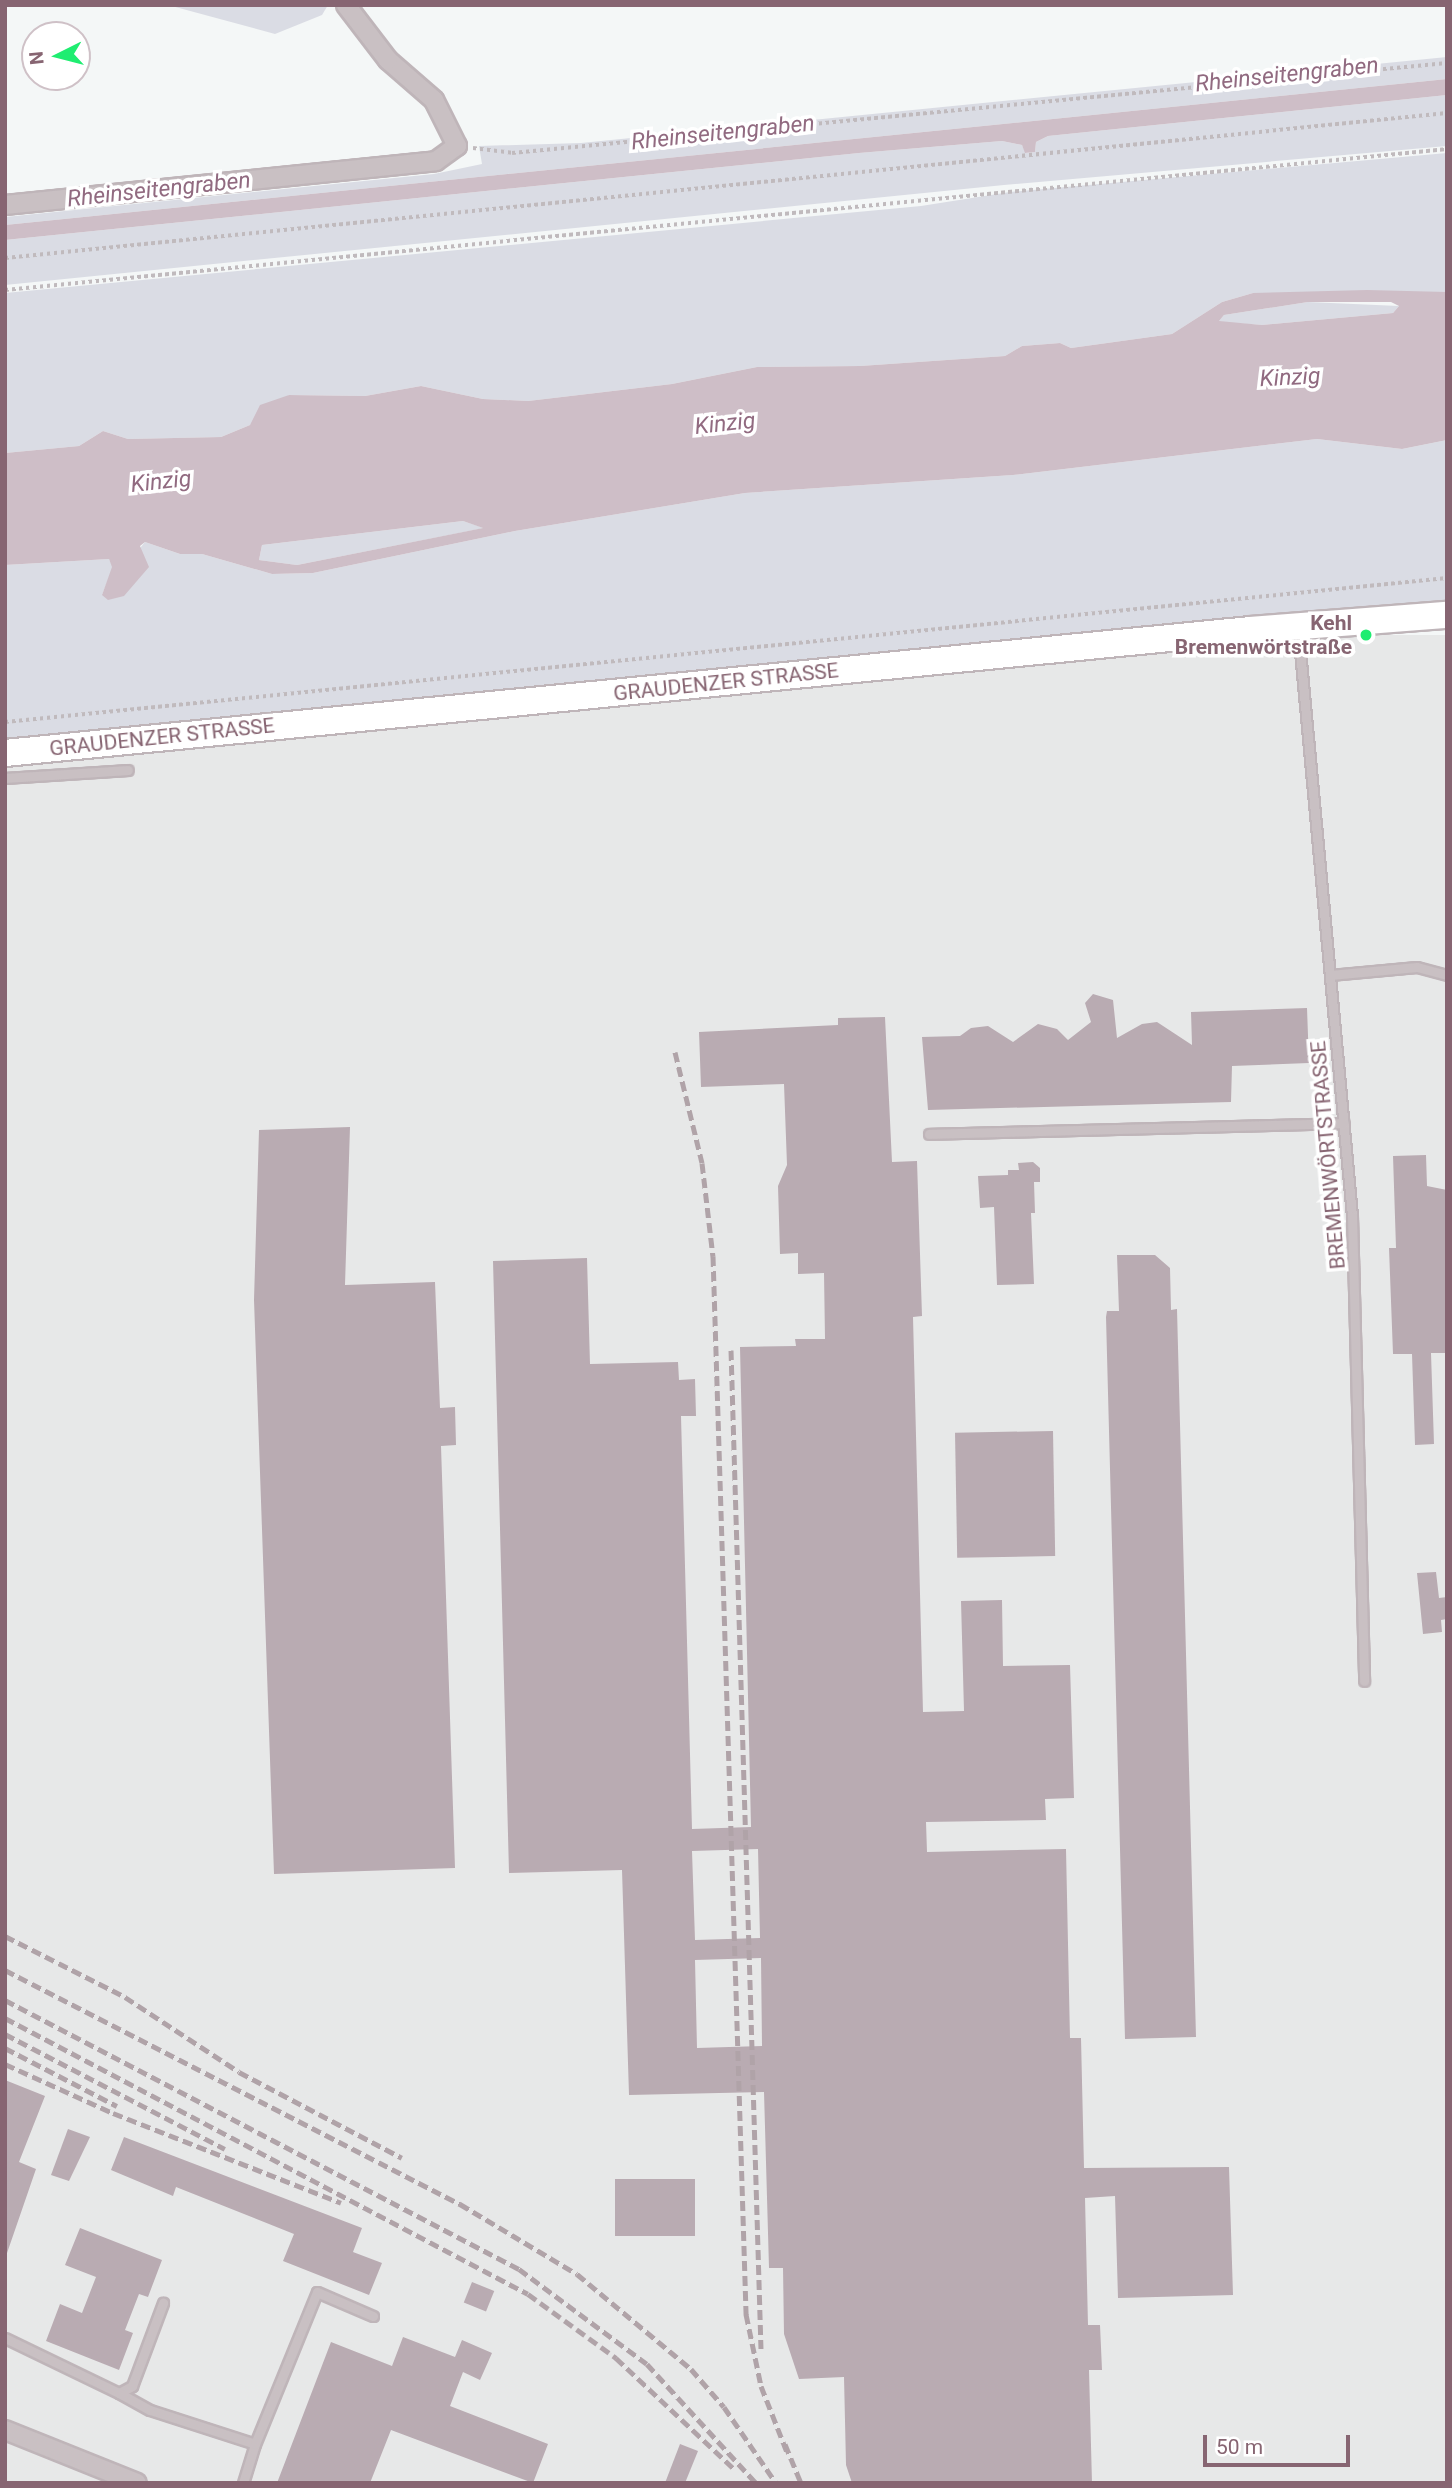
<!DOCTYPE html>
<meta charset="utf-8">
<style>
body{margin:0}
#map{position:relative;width:1452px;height:2488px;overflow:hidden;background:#f4f7f7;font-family:Roboto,sans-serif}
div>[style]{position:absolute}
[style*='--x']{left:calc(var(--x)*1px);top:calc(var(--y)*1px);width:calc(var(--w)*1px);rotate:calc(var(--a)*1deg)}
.built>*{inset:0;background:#e7e8e8;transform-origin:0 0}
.green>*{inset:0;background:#dadce4}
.water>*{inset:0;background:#cebec7}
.building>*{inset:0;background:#b9abb2;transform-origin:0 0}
.path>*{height:3.5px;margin-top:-1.75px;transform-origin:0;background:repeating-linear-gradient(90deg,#c0babd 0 3.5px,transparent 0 7px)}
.roads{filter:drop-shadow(2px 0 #bfb5b9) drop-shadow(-2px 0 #bfb5b9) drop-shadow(0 2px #bfb5b9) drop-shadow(0 -2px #bfb5b9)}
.lane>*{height:9px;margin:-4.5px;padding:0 4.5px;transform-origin:4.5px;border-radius:4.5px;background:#c9c0c3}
.street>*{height:18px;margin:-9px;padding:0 9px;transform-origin:9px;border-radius:9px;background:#c9c0c3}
.secondary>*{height:26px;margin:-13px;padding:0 13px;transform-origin:13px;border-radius:13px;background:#fff}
.rail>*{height:5px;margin-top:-2.5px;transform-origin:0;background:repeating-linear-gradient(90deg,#b0a3a8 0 10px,transparent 0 15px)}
.dots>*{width:19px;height:19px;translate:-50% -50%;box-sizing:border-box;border:4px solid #fff;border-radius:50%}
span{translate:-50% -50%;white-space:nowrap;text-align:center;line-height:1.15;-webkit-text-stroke:7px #fff;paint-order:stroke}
.poi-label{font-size:21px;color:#876572;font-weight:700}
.right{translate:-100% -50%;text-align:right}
.street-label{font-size:21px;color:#876572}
.water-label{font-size:23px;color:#916a80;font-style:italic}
.frame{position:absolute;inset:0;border:7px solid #876572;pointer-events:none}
.north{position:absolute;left:21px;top:21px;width:70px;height:70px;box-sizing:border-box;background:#fff;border:2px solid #cfc1c7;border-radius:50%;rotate:264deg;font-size:19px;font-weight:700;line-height:28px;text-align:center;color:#876572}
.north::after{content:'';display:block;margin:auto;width:24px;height:32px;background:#1fed71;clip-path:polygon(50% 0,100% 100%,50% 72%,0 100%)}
.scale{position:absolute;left:1203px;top:2435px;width:147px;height:32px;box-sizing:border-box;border:4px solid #876572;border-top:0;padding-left:9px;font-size:21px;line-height:24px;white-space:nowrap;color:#876572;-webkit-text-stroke:5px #fff;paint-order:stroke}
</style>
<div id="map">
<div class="built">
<i style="left:1447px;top:635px;width:1848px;height:1448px;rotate:90deg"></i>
</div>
<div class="green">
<i style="clip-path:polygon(168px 5px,328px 5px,322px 15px,275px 34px)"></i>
<i style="clip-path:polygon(1447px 57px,1447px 79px,5px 225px,5px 217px,434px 174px,482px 164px,479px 146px,581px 143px)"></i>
<i style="clip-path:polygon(1447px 95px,1447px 146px,1004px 185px,5px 285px,5px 240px,859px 153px,1002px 141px,1022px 145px,1026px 153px,1035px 152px,1036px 142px,1048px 136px)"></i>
<i style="clip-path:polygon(1447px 153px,1447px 292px,1253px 293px,1222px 302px,1172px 334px,1071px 348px,1060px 343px,1022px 346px,1005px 356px,860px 366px,757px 367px,672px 384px,528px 401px,483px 399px,421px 386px,365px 396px,289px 395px,250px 425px,221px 437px,128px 439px,103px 431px,79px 446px,5px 453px,5px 293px,921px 206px,1010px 192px)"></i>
<i style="clip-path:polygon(1308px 302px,1399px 306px,1393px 313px,1262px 325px,1218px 322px,1224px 315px)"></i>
<i style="clip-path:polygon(1317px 439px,1402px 449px,1447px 440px,1447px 604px,5px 743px,5px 565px,109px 559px,113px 567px,102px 595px,145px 542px,180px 554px,202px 554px,272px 574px,313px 573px,515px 531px,745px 493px,1013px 475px)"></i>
<i style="clip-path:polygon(463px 521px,484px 528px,297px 565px,259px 560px,262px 545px)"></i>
</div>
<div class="water">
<i style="clip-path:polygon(1447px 79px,1447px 95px,1048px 136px,1036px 142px,1035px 152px,1025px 153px,1022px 145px,1002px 141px,859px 153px,5px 240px,5px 225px)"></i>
<i style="clip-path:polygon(evenodd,1367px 290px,1447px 292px,1447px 440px,1402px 449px,1317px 439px,1013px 475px,745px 493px,515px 531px,313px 573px,272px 574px,202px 554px,180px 554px,145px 542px,140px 546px,149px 567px,124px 596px,108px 600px,102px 595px,112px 567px,109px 559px,5px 565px,5px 453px,79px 446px,103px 431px,128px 439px,221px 437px,250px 425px,260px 405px,289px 395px,365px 396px,421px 386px,483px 399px,528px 401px,672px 384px,757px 367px,860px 366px,1005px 356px,1022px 346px,1060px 343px,1071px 348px,1172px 334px,1222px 302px,1253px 293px,1367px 290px,1308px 302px,1391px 302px,1399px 306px,1393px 313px,1262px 325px,1219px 321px,1224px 315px,1308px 302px,1367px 290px,463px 521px,483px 528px,297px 565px,259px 560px,262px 545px,463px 521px)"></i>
</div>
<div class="building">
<i style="clip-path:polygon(1093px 994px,1113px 1000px,1117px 1038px,1142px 1024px,1157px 1022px,1192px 1045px,1191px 1012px,1307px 1008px,1309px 1063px,1232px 1066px,1231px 1102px,928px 1110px,922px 1037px,960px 1036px,971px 1028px,988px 1026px,1013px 1042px,1038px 1024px,1057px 1029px,1068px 1040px,1091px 1022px,1085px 1003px)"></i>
<i style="clip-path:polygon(evenodd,885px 1017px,892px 1162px,917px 1161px,922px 1316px,913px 1317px,923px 1712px,964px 1711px,961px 1601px,1002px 1600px,1003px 1666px,1070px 1665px,1074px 1798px,1045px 1799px,1046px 1820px,926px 1822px,927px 1852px,1066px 1849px,1070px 2038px,1081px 2038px,1084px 2168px,1229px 2167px,1233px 2295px,1118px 2298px,1115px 2196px,1085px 2198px,1088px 2325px,1100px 2325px,1102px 2370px,1089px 2370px,1092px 2483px,852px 2483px,846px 2465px,844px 2377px,799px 2379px,784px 2334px,783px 2268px,769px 2268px,764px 2092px,629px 2095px,622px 1870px,509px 1873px,493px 1261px,587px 1258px,590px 1364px,678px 1362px,679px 1380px,695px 1379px,696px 1416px,681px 1416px,692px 1829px,751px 1827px,740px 1347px,796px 1346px,795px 1339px,825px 1339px,824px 1273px,798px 1274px,798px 1253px,780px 1254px,778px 1186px,787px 1165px,784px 1084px,701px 1087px,699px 1032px,838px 1025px,838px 1018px,885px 1017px,758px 1849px,760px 1938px,695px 1940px,692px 1851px,758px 1849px,885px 1017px,761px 1958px,762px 2046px,697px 2048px,695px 1960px,761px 1958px)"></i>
<i style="clip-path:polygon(350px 1127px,345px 1285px,435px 1282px,440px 1408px,455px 1407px,456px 1445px,441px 1446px,455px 1868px,274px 1874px,254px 1300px,259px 1130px)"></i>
<i style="clip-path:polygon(1426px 1155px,1427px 1186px,1447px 1190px,1447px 1353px,1431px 1353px,1434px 1444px,1415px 1445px,1412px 1354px,1393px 1354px,1389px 1248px,1396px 1248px,1393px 1156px)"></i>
<i style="clip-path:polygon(1033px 1162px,1040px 1168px,1040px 1182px,1034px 1182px,1035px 1213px,1031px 1213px,1034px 1284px,997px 1285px,994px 1207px,980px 1208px,978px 1176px,1008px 1175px,1008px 1170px,1019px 1170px,1018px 1163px)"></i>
<i style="clip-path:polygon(1117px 1255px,1155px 1255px,1170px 1268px,1171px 1310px,1177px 1309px,1196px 2037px,1125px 2039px,1106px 1317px,1107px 1311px,1119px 1311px)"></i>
<i style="left:1053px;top:1431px;width:125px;height:98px;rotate:89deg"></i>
<i style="clip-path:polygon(1436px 1572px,1439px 1598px,1447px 1597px,1447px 1619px,1441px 1620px,1442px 1632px,1423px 1634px,1417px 1573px)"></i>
<i style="clip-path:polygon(5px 2080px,45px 2096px,19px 2162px,36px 2169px,6px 2256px)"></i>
<i style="clip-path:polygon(68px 2129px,90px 2137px,69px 2181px,51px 2175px)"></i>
<i style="clip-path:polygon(124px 2137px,362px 2228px,353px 2252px,382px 2263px,369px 2295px,283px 2261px,294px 2234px,176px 2187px,173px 2196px,111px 2170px)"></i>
<i style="left:695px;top:2179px;width:57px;height:80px;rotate:90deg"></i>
<i style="clip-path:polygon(80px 2228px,162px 2260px,148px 2297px,139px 2294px,125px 2330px,133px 2333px,119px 2370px,46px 2341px,60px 2304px,82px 2313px,96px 2277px,65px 2265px)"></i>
<i style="left:472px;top:2282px;width:24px;height:22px;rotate:22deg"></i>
<i style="clip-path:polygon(403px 2337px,455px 2357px,462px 2340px,492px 2353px,480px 2380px,463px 2372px,450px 2406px,548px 2444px,533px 2483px,391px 2430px,370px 2483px,277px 2483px,331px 2342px,392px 2366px)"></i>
<i style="clip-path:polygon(680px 2444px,698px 2451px,685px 2483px,665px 2483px)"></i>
</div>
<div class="path">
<i style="--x:473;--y:148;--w:39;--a:7"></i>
<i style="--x:512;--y:153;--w:939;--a:-5.5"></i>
<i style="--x:5;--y:258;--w:1449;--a:-5.74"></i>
<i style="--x:5;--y:290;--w:1449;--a:-5.58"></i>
<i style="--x:5;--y:722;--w:1449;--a:-5.7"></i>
</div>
<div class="roads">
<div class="lane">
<i style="--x:1298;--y:629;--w:589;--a:84.74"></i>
<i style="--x:1352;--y:1216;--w:465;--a:88.5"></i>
<i style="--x:5;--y:778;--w:123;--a:-3.7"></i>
<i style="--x:1330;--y:975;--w:87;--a:-5.3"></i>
<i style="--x:1417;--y:967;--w:31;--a:15"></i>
<i style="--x:929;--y:1134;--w:415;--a:-1.5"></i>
<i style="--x:5;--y:2338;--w:127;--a:25.8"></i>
<i style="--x:119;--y:2393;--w:15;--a:-28"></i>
<i style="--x:132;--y:2386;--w:89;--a:-69.5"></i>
<i style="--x:119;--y:2393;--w:35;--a:29"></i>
<i style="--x:150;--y:2410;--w:110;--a:17.9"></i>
<i style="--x:255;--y:2444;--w:41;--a:107.1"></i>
<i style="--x:255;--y:2444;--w:164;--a:-67.8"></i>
<i style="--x:317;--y:2292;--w:61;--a:23.2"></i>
</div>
<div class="street">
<i style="--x:5;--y:205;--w:433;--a:-5.8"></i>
<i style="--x:436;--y:161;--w:26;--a:-36"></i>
<i style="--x:457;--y:146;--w:51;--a:-116.6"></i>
<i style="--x:434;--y:100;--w:61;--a:-139"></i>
<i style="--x:388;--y:60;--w:69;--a:-127.4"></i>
<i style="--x:5;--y:2430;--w:142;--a:21.9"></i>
</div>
<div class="secondary">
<i style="--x:5;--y:753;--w:1251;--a:-5.64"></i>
<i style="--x:1250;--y:630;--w:198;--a:-4.4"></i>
</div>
</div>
<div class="rail">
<i style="--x:675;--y:1052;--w:114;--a:76.3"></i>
<i style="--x:702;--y:1163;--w:94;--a:83.3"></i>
<i style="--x:713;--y:1256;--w:1059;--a:88.21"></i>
<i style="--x:746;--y:2314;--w:74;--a:78.2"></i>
<i style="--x:761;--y:2386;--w:71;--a:68.5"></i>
<i style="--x:731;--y:1350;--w:999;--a:88.28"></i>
<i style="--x:5;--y:1936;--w:135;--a:26.9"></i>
<i style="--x:125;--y:1997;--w:136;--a:33.3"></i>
<i style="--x:239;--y:2072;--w:184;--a:27.8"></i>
<i style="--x:5;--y:1970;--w:512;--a:27.22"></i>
<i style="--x:460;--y:2204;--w:136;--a:30.9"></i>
<i style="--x:577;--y:2274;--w:148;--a:39.8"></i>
<i style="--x:691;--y:2369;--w:50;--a:49"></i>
<i style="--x:724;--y:2407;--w:92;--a:55.6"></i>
<i style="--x:5;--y:2000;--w:580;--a:27.63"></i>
<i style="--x:519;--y:2269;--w:159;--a:36.6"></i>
<i style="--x:647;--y:2364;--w:161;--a:47.5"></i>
<i style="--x:5;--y:2018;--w:591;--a:27.82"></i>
<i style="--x:528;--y:2294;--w:109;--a:36"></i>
<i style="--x:616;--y:2358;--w:161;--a:43.2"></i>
<i style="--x:5;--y:2034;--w:248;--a:27.6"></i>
<i style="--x:5;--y:2048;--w:126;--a:27.4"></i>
<i style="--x:5;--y:2064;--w:119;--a:24.4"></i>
<i style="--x:113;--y:2113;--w:245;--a:21.5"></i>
<i style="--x:785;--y:2444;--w:42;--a:67.7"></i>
</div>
<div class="dots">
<i style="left:1366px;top:635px;background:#1fed71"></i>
</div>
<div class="poi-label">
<span class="right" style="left:1352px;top:635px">Kehl<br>Bremenwörtstraße</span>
</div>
<div class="street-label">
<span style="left:726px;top:682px;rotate:-6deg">GRAUDENZER STRASSE</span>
<span style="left:162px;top:737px;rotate:-6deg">GRAUDENZER STRASSE</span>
<span style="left:1328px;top:1155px;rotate:-95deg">BREMENWÖRTSTRASSE</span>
</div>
<div class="water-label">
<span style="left:1287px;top:75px;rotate:-6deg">Rheinseitengraben</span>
<span style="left:723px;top:133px;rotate:-6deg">Rheinseitengraben</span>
<span style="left:159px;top:190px;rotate:-6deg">Rheinseitengraben</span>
<span style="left:1290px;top:378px;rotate:-3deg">Kinzig</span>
<span style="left:725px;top:424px;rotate:-6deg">Kinzig</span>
<span style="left:161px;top:482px;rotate:-6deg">Kinzig</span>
</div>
<div class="frame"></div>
<div class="north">N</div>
<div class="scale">50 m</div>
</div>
